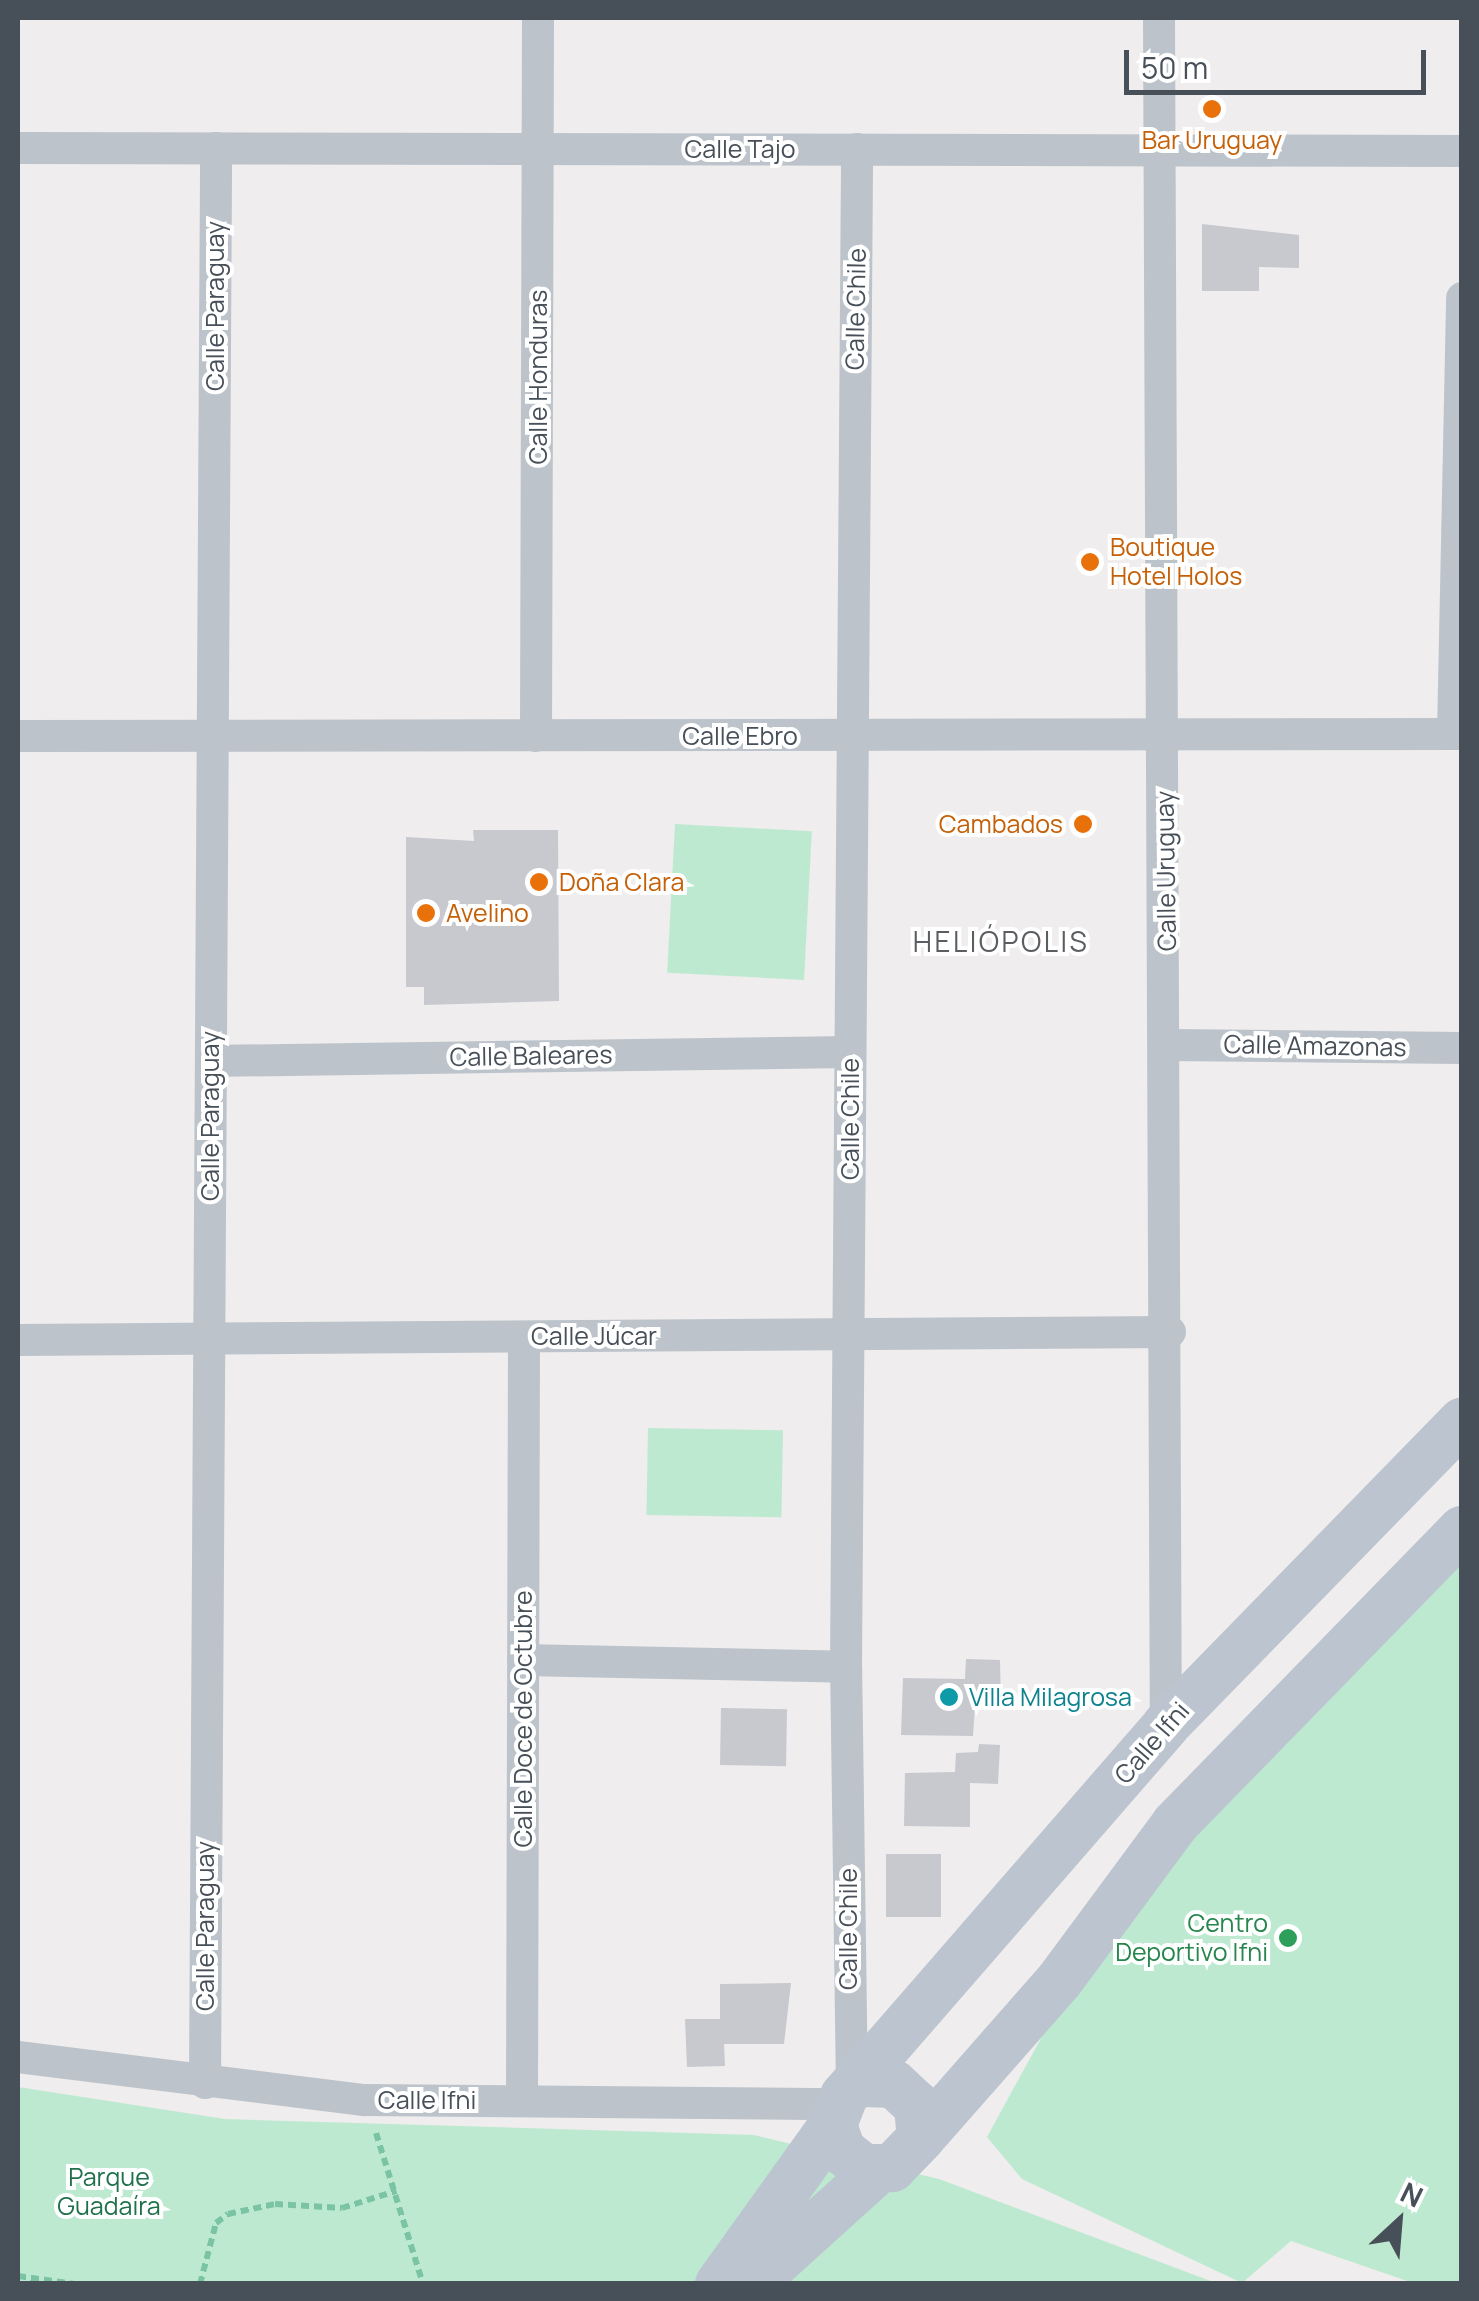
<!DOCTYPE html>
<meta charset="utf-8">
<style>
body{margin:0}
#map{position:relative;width:1479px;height:2301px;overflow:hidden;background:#efeded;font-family:Manrope,sans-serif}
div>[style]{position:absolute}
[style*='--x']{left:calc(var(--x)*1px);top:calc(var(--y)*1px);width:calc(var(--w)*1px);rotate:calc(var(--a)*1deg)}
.green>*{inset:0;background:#bee9d1;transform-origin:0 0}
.building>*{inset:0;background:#c7c9cf;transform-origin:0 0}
.path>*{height:6px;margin-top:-3px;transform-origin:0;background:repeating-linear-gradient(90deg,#7ac4a3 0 8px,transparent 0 13px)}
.minor>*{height:32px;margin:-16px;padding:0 16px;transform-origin:16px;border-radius:16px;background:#bcc3ca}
.secondary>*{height:48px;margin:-24px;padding:0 24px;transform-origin:24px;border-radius:24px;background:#bcc4cf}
.dots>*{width:28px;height:28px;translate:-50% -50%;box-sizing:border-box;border:5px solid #fff;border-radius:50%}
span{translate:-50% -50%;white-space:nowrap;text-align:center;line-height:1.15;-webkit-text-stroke:8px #fff;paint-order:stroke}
.food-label{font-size:25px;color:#c56008}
.left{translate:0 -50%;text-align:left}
.right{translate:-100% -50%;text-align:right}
.street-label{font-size:25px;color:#474f58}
.culture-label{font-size:25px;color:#0d838f}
.leisure-label{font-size:25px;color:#27864d}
.park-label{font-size:25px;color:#1f714c}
.neighbourhood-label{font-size:28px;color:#5a5d61;letter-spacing:2.5px}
.frame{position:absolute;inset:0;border:20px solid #474f58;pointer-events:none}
.north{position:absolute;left:1349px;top:2171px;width:100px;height:100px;-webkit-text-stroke:8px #fff;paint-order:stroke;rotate:26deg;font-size:28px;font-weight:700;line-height:40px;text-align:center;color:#474f58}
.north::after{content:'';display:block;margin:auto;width:35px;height:45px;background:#474f58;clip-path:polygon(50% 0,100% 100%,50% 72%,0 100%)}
.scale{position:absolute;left:1124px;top:50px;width:302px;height:45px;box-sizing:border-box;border:5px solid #474f58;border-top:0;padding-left:12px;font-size:30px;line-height:35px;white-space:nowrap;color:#474f58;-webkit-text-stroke:8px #fff;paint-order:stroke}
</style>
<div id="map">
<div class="green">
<i style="left:675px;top:824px;width:137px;height:149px;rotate:3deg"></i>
<i style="left:648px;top:1428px;width:135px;height:87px;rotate:1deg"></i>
<i style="clip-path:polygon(1461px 1551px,1461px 2283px,1413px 2283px,1291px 2241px,1242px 2283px,1022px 2179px,987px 2137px,1051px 2020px,1185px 1846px)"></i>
<i style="clip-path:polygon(18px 2087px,225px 2119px,754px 2135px,939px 2179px,1216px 2283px,18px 2283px)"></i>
</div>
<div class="building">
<i style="clip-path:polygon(1202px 224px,1299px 235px,1299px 268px,1259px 267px,1259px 291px,1202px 291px)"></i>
<i style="clip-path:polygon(473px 830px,558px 830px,559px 1001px,424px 1005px,424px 987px,406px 987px,406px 837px,474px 841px)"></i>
<i style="clip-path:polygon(966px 1659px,1000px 1660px,1001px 1707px,975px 1706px,973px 1736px,901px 1735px,903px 1678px,965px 1679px)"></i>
<i style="left:721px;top:1708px;width:66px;height:57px;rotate:1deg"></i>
<i style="clip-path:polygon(979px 1744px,1000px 1745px,998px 1784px,970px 1783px,970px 1827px,904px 1826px,905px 1773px,955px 1772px,956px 1753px,978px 1752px)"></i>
<i style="left:886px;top:1854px;width:55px;height:63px"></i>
<i style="clip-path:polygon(791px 1983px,784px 2044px,724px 2044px,725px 2066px,687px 2067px,685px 2019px,720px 2019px,720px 1984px)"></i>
</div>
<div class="path">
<i style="--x:376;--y:2133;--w:158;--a:72.7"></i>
<i style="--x:18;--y:2276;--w:57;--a:8.1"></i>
<i style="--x:200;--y:2284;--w:63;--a:-75.3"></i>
<i style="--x:216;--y:2223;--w:15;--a:-37"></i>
<i style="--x:228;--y:2214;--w:48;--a:-12"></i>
<i style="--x:275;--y:2204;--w:67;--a:3.4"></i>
<i style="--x:342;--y:2208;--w:57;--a:-17.5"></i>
</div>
<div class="minor">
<i style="--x:1159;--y:18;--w:1707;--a:89.77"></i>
<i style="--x:18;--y:148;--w:1444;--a:0.12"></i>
<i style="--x:1453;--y:734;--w:436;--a:-88.8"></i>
<i style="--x:18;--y:736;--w:1444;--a:-0.08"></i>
<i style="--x:536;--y:736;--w:718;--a:-89.84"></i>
<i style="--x:1168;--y:1045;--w:294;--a:0.6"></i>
<i style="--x:211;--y:1061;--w:639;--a:-0.81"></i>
<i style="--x:18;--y:1340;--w:1152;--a:-0.4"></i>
<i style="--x:523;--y:1660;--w:323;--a:1.2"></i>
<i style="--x:18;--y:2057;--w:349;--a:7.1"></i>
<i style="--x:364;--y:2100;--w:474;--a:0.5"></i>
<i style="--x:205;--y:2083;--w:1935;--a:-89.67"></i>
<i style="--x:852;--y:2089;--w:422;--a:-90.8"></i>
<i style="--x:846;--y:1667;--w:1518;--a:-89.58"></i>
<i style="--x:522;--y:2100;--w:763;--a:-89.85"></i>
</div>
<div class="secondary">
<i style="--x:862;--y:2083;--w:32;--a:2"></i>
<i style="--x:894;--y:2084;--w:33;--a:43"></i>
<i style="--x:918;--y:2106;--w:32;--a:85"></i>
<i style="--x:921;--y:2138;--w:42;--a:134"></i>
<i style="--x:892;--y:2168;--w:28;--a:180"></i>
<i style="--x:864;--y:2168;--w:28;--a:-142"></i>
<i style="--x:842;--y:2151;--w:28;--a:-109"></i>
<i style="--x:833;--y:2125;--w:31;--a:-69"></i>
<i style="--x:844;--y:2096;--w:491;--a:-49"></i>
<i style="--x:1166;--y:1725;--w:424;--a:-45.7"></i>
<i style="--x:921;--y:2138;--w:209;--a:-48.7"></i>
<i style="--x:1059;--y:1981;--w:195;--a:-53.5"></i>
<i style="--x:1175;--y:1824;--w:411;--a:-45.7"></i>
<i style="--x:719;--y:2284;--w:196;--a:-54.4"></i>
<i style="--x:752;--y:2284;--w:170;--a:-42.1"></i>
</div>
<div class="dots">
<i style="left:1212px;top:109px;background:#e8710a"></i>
<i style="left:1090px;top:562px;background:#e8710a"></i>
<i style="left:1083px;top:824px;background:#e8710a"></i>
<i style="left:539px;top:882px;background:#e8710a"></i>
<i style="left:426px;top:913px;background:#e8710a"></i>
<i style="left:949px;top:1697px;background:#0f9aa8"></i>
<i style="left:1288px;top:1938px;background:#2e9e5b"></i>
</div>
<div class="food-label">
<span style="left:1212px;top:140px">Bar Uruguay</span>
<span class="left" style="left:1110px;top:562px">Boutique<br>Hotel Holos</span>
<span class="right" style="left:1063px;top:824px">Cambados</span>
<span class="left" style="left:559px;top:882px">Doña Clara</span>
<span class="left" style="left:446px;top:913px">Avelino</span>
</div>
<div class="street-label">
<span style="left:740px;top:149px">Calle Tajo</span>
<span style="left:215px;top:306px;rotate:-90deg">Calle Paraguay</span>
<span style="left:856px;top:309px;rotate:-89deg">Calle Chile</span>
<span style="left:538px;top:377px;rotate:-90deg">Calle Honduras</span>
<span style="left:740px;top:736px">Calle Ebro</span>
<span style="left:1166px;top:871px;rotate:-91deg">Calle Uruguay</span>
<span style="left:1315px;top:1046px;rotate:1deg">Calle Amazonas</span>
<span style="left:531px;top:1056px;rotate:-1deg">Calle Baleares</span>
<span style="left:210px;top:1116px;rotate:-90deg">Calle Paraguay</span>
<span style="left:850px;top:1119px;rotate:-90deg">Calle Chile</span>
<span style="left:594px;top:1336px">Calle Júcar</span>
<span style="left:523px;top:1719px;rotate:-90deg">Calle Doce de Octubre</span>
<span style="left:1152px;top:1743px;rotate:-49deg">Calle Ifni</span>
<span style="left:205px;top:1926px;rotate:-90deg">Calle Paraguay</span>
<span style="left:848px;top:1929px;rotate:-90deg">Calle Chile</span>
<span style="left:427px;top:2100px">Calle Ifni</span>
</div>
<div class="culture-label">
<span class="left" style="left:969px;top:1697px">Villa Milagrosa</span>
</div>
<div class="leisure-label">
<span class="right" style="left:1268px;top:1938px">Centro<br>Deportivo Ifni</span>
</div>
<div class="park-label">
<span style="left:109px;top:2192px">Parque<br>Guadaíra</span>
</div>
<div class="neighbourhood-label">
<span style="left:1001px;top:941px">HELIÓPOLIS</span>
</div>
<div class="frame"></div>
<div class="north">N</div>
<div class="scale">50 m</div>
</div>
